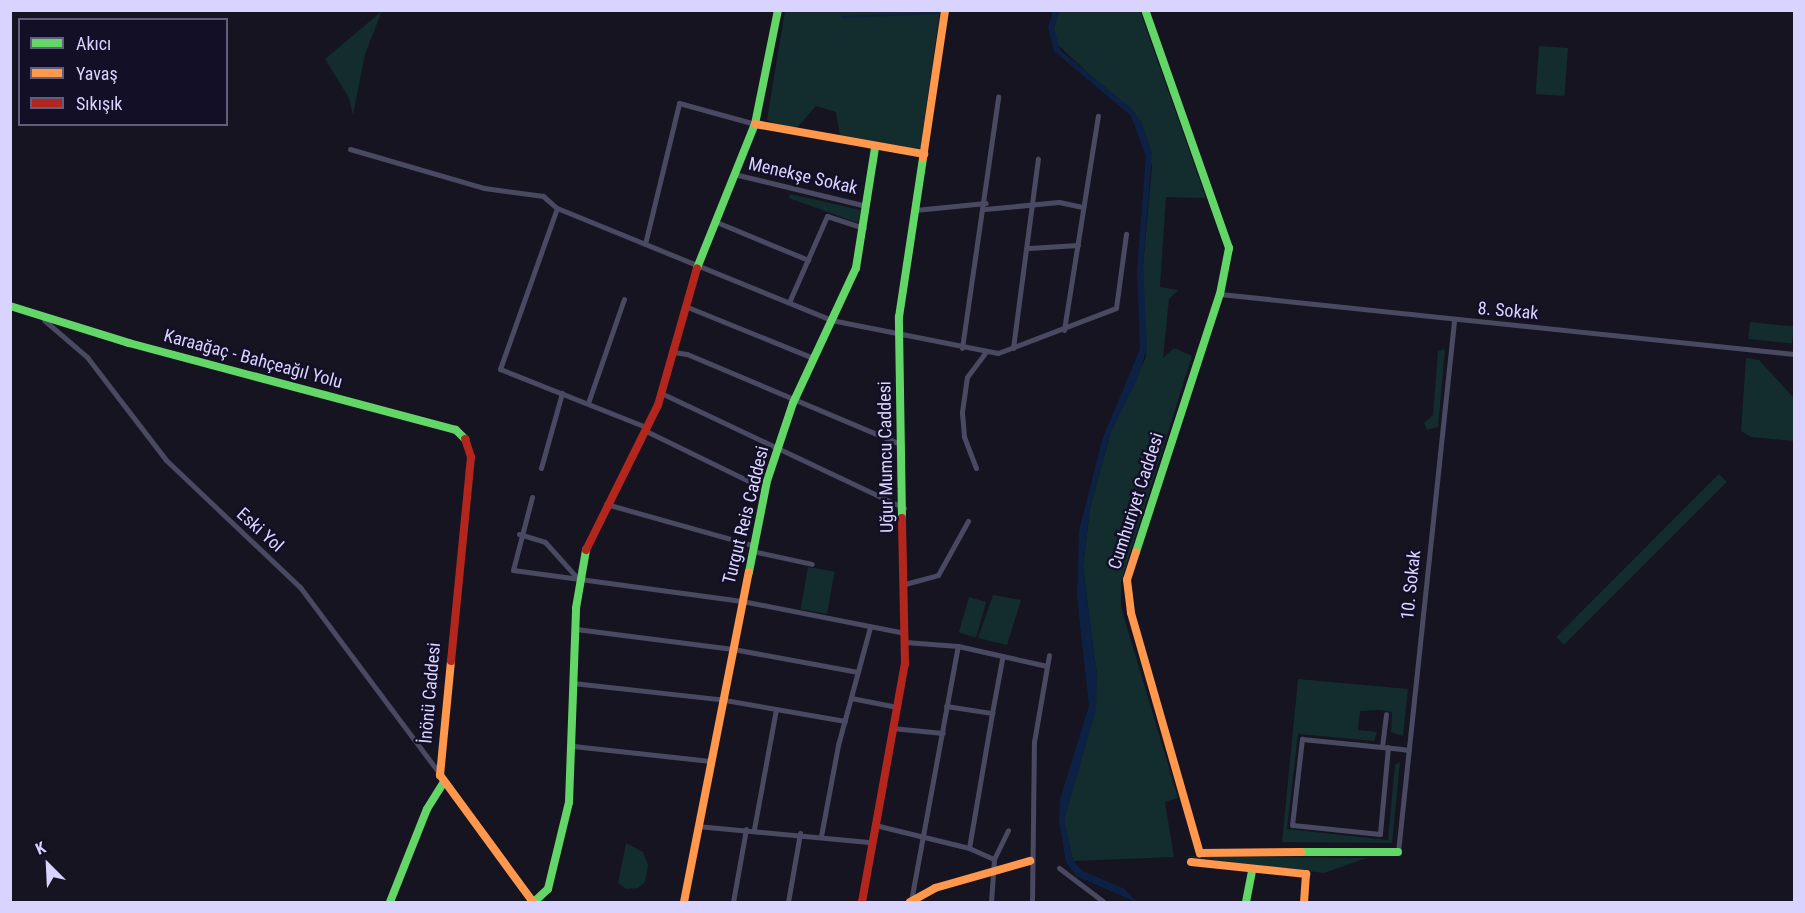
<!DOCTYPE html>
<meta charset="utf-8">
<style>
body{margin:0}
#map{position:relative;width:1805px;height:913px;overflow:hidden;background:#161421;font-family:"Roboto Condensed",sans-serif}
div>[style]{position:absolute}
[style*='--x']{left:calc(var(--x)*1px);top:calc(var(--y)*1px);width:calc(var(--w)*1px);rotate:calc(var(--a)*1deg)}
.green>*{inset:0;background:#132c2d;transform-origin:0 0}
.water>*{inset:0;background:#0d2144}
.stream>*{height:2px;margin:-1px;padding:0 1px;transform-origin:1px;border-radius:1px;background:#0d2144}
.street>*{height:5px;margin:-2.5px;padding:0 2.5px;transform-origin:2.5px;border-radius:2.5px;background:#4a4962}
.fast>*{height:8px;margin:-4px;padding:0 4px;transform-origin:4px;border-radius:4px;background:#63d668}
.slow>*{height:8px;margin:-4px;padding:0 4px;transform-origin:4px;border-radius:4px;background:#ff974d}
.jam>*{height:8px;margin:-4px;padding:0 4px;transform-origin:4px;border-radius:4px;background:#b3261e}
span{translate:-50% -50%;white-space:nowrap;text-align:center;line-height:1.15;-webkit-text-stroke:5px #130f26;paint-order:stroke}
.street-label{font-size:18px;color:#d9d4ff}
.frame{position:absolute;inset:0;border:12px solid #d9d4ff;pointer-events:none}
.legend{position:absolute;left:18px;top:18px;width:210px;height:108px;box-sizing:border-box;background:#130f26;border:2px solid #625e7d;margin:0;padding:8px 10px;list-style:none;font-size:18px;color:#d9d4ff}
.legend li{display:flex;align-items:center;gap:12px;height:30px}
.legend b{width:30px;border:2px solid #625e7d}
.north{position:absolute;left:18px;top:835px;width:60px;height:60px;-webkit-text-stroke:4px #130f26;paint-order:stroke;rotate:336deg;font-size:16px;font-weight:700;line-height:24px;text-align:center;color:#d9d4ff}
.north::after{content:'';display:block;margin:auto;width:21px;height:27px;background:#d9d4ff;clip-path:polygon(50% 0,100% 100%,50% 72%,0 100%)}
</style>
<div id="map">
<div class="green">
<i style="clip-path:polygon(382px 11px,365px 54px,353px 115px,349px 98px,325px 59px)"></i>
<i style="clip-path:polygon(785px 11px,940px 11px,920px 150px,840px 137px,836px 112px,816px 106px,795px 130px,767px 120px)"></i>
<i style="clip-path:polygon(1059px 11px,1140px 11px,1206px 198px,1166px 197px,1160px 287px,1178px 290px,1169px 299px,1163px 358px,1174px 348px,1192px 356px,1121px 582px,1121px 607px,1178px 798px,1165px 802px,1174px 857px,1073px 861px,1064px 821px,1097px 676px,1083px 567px,1090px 508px,1111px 432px,1146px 357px,1143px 267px,1152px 167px,1142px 123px,1057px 44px,1054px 28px)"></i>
<i style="left:1539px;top:46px;width:29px;height:48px;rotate:4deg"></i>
<i style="clip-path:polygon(790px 194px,861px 210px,858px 223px,789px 198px)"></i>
<i style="left:1750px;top:322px;width:44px;height:17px;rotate:6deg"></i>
<i style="clip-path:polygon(1445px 349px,1438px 427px,1427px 430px,1424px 423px,1433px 415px,1438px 351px)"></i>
<i style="clip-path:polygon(1746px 358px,1759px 360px,1794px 398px,1794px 441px,1751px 437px,1741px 431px)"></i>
<i style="left:1719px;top:474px;width:11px;height:230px;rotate:45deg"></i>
<i style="left:808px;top:567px;width:27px;height:43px;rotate:10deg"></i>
<i style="clip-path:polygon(993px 595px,1021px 600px,1007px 645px,978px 638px)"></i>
<i style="left:969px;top:597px;width:18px;height:37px;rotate:16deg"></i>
<i style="clip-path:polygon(1298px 679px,1408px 689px,1403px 736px,1391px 732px,1392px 712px,1379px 710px,1360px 711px,1358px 730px,1377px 732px,1374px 741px,1298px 734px,1287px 829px,1388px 840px,1395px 765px,1400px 762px,1392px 843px,1282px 842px)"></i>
<i style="clip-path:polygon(626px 843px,643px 852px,648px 865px,645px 882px,638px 888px,626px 889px,618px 883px)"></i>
<i style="clip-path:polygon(1183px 856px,1367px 858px,1324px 873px)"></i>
</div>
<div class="water">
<i style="clip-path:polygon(1053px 11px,1059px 11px,1054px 28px,1060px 50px,1131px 108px,1142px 123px,1152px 153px,1143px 267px,1147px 348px,1137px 380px,1111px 432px,1090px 508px,1083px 567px,1097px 676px,1096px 710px,1064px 821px,1073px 861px,1083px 871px,1125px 889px,1136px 902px,1076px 876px,1066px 862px,1059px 821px,1060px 799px,1089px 706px,1077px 597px,1079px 531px,1102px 440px,1140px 349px,1137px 270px,1146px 156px,1131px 116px,1054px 51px,1048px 27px)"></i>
</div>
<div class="stream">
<i style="--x:968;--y:10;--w:9;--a:0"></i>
<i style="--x:842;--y:17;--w:97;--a:-2.4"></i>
</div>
<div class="street">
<i style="--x:350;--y:149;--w:140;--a:16.2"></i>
<i style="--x:484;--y:188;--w:60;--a:7.7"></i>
<i style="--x:543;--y:196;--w:18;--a:41"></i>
<i style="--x:557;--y:208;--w:296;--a:22.2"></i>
<i style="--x:831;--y:320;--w:170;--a:11.2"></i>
<i style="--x:998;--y:353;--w:126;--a:-20.9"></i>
<i style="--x:1116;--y:308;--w:75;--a:-82.3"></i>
<i style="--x:734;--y:174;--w:136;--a:13.6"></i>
<i style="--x:557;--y:208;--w:171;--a:109.5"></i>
<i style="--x:500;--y:369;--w:157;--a:21.7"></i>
<i style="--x:985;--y:209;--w:74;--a:-5.4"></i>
<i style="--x:1059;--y:202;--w:25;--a:12"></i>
<i style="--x:915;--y:210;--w:71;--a:-5.6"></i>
<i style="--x:714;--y:221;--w:102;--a:22.5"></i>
<i style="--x:645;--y:244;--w:145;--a:-76.4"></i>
<i style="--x:679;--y:103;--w:79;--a:15.4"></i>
<i style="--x:1029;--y:248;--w:49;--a:-3.5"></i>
<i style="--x:1220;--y:294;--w:577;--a:5.97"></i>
<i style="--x:790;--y:300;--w:92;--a:-66.2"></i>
<i style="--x:827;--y:216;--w:39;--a:18"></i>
<i style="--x:685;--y:306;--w:138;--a:22.1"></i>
<i style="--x:44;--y:320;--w:57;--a:40.7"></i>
<i style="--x:87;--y:357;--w:130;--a:52.5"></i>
<i style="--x:166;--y:460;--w:185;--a:43.5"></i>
<i style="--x:300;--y:587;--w:232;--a:53.2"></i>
<i style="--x:1064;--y:330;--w:217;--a:-81"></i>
<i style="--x:962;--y:348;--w:254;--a:-81.8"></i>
<i style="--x:1013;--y:348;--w:191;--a:-82.5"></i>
<i style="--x:673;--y:352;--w:14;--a:8"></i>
<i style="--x:687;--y:354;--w:233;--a:22.9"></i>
<i style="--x:661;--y:393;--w:269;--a:25.3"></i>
<i style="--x:588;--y:403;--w:110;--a:-70.9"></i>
<i style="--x:644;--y:430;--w:135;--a:26"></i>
<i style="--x:541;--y:468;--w:78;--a:-74.4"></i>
<i style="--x:976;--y:468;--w:34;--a:-111"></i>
<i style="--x:964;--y:436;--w:24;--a:-95"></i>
<i style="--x:962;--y:412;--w:35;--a:-82"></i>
<i style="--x:967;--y:377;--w:31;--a:-53"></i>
<i style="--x:532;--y:497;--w:75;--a:104.6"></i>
<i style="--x:513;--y:570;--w:231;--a:7.7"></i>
<i style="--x:742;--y:601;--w:166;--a:11.1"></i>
<i style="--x:606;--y:504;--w:152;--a:15.7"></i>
<i style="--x:519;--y:534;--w:27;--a:17"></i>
<i style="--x:545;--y:542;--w:52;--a:48.1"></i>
<i style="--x:752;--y:551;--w:61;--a:12.2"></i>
<i style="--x:905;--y:584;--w:34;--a:-15"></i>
<i style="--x:938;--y:575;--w:62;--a:-60.9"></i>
<i style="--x:576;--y:629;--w:158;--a:7.3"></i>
<i style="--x:733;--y:649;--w:127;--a:10.4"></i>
<i style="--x:905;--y:642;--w:53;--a:4.3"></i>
<i style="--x:958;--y:646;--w:91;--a:12.7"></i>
<i style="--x:573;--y:683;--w:147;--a:6.3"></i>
<i style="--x:719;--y:699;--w:128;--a:9.9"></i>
<i style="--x:851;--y:698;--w:47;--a:11.1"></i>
<i style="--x:946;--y:706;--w:47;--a:8.7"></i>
<i style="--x:992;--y:713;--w:55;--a:-79.5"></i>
<i style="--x:892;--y:728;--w:51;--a:5.6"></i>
<i style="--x:573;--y:746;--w:138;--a:6.2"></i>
<i style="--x:1382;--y:747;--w:33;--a:-83"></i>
<i style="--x:1388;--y:747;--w:87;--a:95.3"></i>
<i style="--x:1380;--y:834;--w:88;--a:-174.2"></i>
<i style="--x:1292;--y:825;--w:87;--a:-83.4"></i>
<i style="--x:1302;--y:739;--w:100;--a:5.8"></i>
<i style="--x:1401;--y:749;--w:8;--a:7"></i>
<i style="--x:875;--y:825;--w:97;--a:13.7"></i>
<i style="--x:969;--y:848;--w:27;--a:24"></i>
<i style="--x:697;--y:826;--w:175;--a:5.3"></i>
<i style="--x:754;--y:829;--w:122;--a:-79.6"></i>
<i style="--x:821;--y:836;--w:93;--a:-79.4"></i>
<i style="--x:838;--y:745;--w:122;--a:-74.8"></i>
<i style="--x:969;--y:848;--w:137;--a:-80.3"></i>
<i style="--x:1398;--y:852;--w:534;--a:-83.98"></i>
<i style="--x:1059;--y:868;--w:56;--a:37.1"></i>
<i style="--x:911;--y:901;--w:259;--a:-79.6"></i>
<i style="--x:733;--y:902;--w:74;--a:-79.9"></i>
<i style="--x:788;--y:902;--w:70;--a:-80.1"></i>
<i style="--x:991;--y:902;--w:43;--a:-86"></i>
<i style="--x:994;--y:859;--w:32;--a:-64"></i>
<i style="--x:1032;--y:902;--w:160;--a:-89.3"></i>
<i style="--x:1034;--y:742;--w:88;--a:-80.2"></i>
</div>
<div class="fast">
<i style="--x:697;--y:268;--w:155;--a:-68.1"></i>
<i style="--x:755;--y:124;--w:116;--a:-78.6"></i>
<i style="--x:10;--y:306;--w:125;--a:17.3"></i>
<i style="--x:129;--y:343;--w:338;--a:14.9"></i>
<i style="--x:456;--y:430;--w:13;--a:45"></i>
<i style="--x:902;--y:518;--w:201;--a:-90.9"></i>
<i style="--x:899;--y:317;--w:161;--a:-81.4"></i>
<i style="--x:1136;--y:552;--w:271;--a:-72"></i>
<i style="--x:1220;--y:294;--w:47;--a:-78.9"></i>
<i style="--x:1229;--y:248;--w:252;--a:-109.4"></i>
<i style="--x:749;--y:572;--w:93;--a:-78.8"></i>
<i style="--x:767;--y:481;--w:82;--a:-71.6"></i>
<i style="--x:793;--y:403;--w:149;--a:-65"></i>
<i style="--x:856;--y:268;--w:121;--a:-81"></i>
<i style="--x:1301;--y:852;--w:97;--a:0"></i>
<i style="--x:390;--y:902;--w:100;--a:-68.3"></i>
<i style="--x:427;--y:809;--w:32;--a:-58"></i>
<i style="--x:534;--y:902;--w:19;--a:-43"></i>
<i style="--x:548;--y:889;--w:89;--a:-76.4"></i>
<i style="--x:569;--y:802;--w:194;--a:-87.9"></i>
<i style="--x:576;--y:608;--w:59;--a:-80.2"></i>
<i style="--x:1246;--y:902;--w:33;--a:-79"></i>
</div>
<div class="slow">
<i style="--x:755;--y:124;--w:172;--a:10.1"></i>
<i style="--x:923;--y:158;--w:150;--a:-81.5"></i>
<i style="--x:1136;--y:552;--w:29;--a:108"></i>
<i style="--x:1127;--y:580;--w:33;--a:83"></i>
<i style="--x:1131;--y:613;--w:250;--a:74"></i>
<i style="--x:1200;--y:853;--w:101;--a:-0.6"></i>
<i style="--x:451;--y:661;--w:115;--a:95.5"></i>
<i style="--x:440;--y:775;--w:157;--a:53.8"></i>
<i style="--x:1191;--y:862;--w:116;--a:6"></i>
<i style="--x:1306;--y:874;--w:28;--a:94"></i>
<i style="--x:684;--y:902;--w:336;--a:-78.9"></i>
<i style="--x:910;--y:902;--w:29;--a:-29"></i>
<i style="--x:935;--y:888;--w:99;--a:-15.9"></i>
</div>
<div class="jam">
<i style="--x:586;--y:550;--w:162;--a:-63.6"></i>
<i style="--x:658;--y:405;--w:142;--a:-74.1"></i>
<i style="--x:451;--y:661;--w:205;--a:-84.4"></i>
<i style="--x:471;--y:457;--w:19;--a:-108"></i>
<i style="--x:862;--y:902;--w:242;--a:-79.8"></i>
<i style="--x:905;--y:664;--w:146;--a:-91.2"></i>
</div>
<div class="street-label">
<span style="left:803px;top:176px;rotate:13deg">Menekşe Sokak</span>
<span style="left:1508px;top:311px;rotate:5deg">8. Sokak</span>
<span style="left:253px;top:359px;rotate:15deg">Karaağaç - Bahçeağıl Yolu</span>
<span style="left:886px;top:457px;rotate:-91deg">Uğur Mumcu Caddesi</span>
<span style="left:1136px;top:501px;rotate:-72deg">Cumhuriyet Caddesi</span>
<span style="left:746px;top:515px;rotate:-76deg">Turgut Reis Caddesi</span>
<span style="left:260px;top:530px;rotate:42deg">Eski Yol</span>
<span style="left:1411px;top:585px;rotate:-84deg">10. Sokak</span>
<span style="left:430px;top:693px;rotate:-85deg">İnönü Caddesi</span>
</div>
<div class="frame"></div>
<ul class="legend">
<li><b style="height:8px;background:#63d668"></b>Akıcı</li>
<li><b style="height:8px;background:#ff974d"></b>Yavaş</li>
<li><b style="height:8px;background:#b3261e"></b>Sıkışık</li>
</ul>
<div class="north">K</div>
</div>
